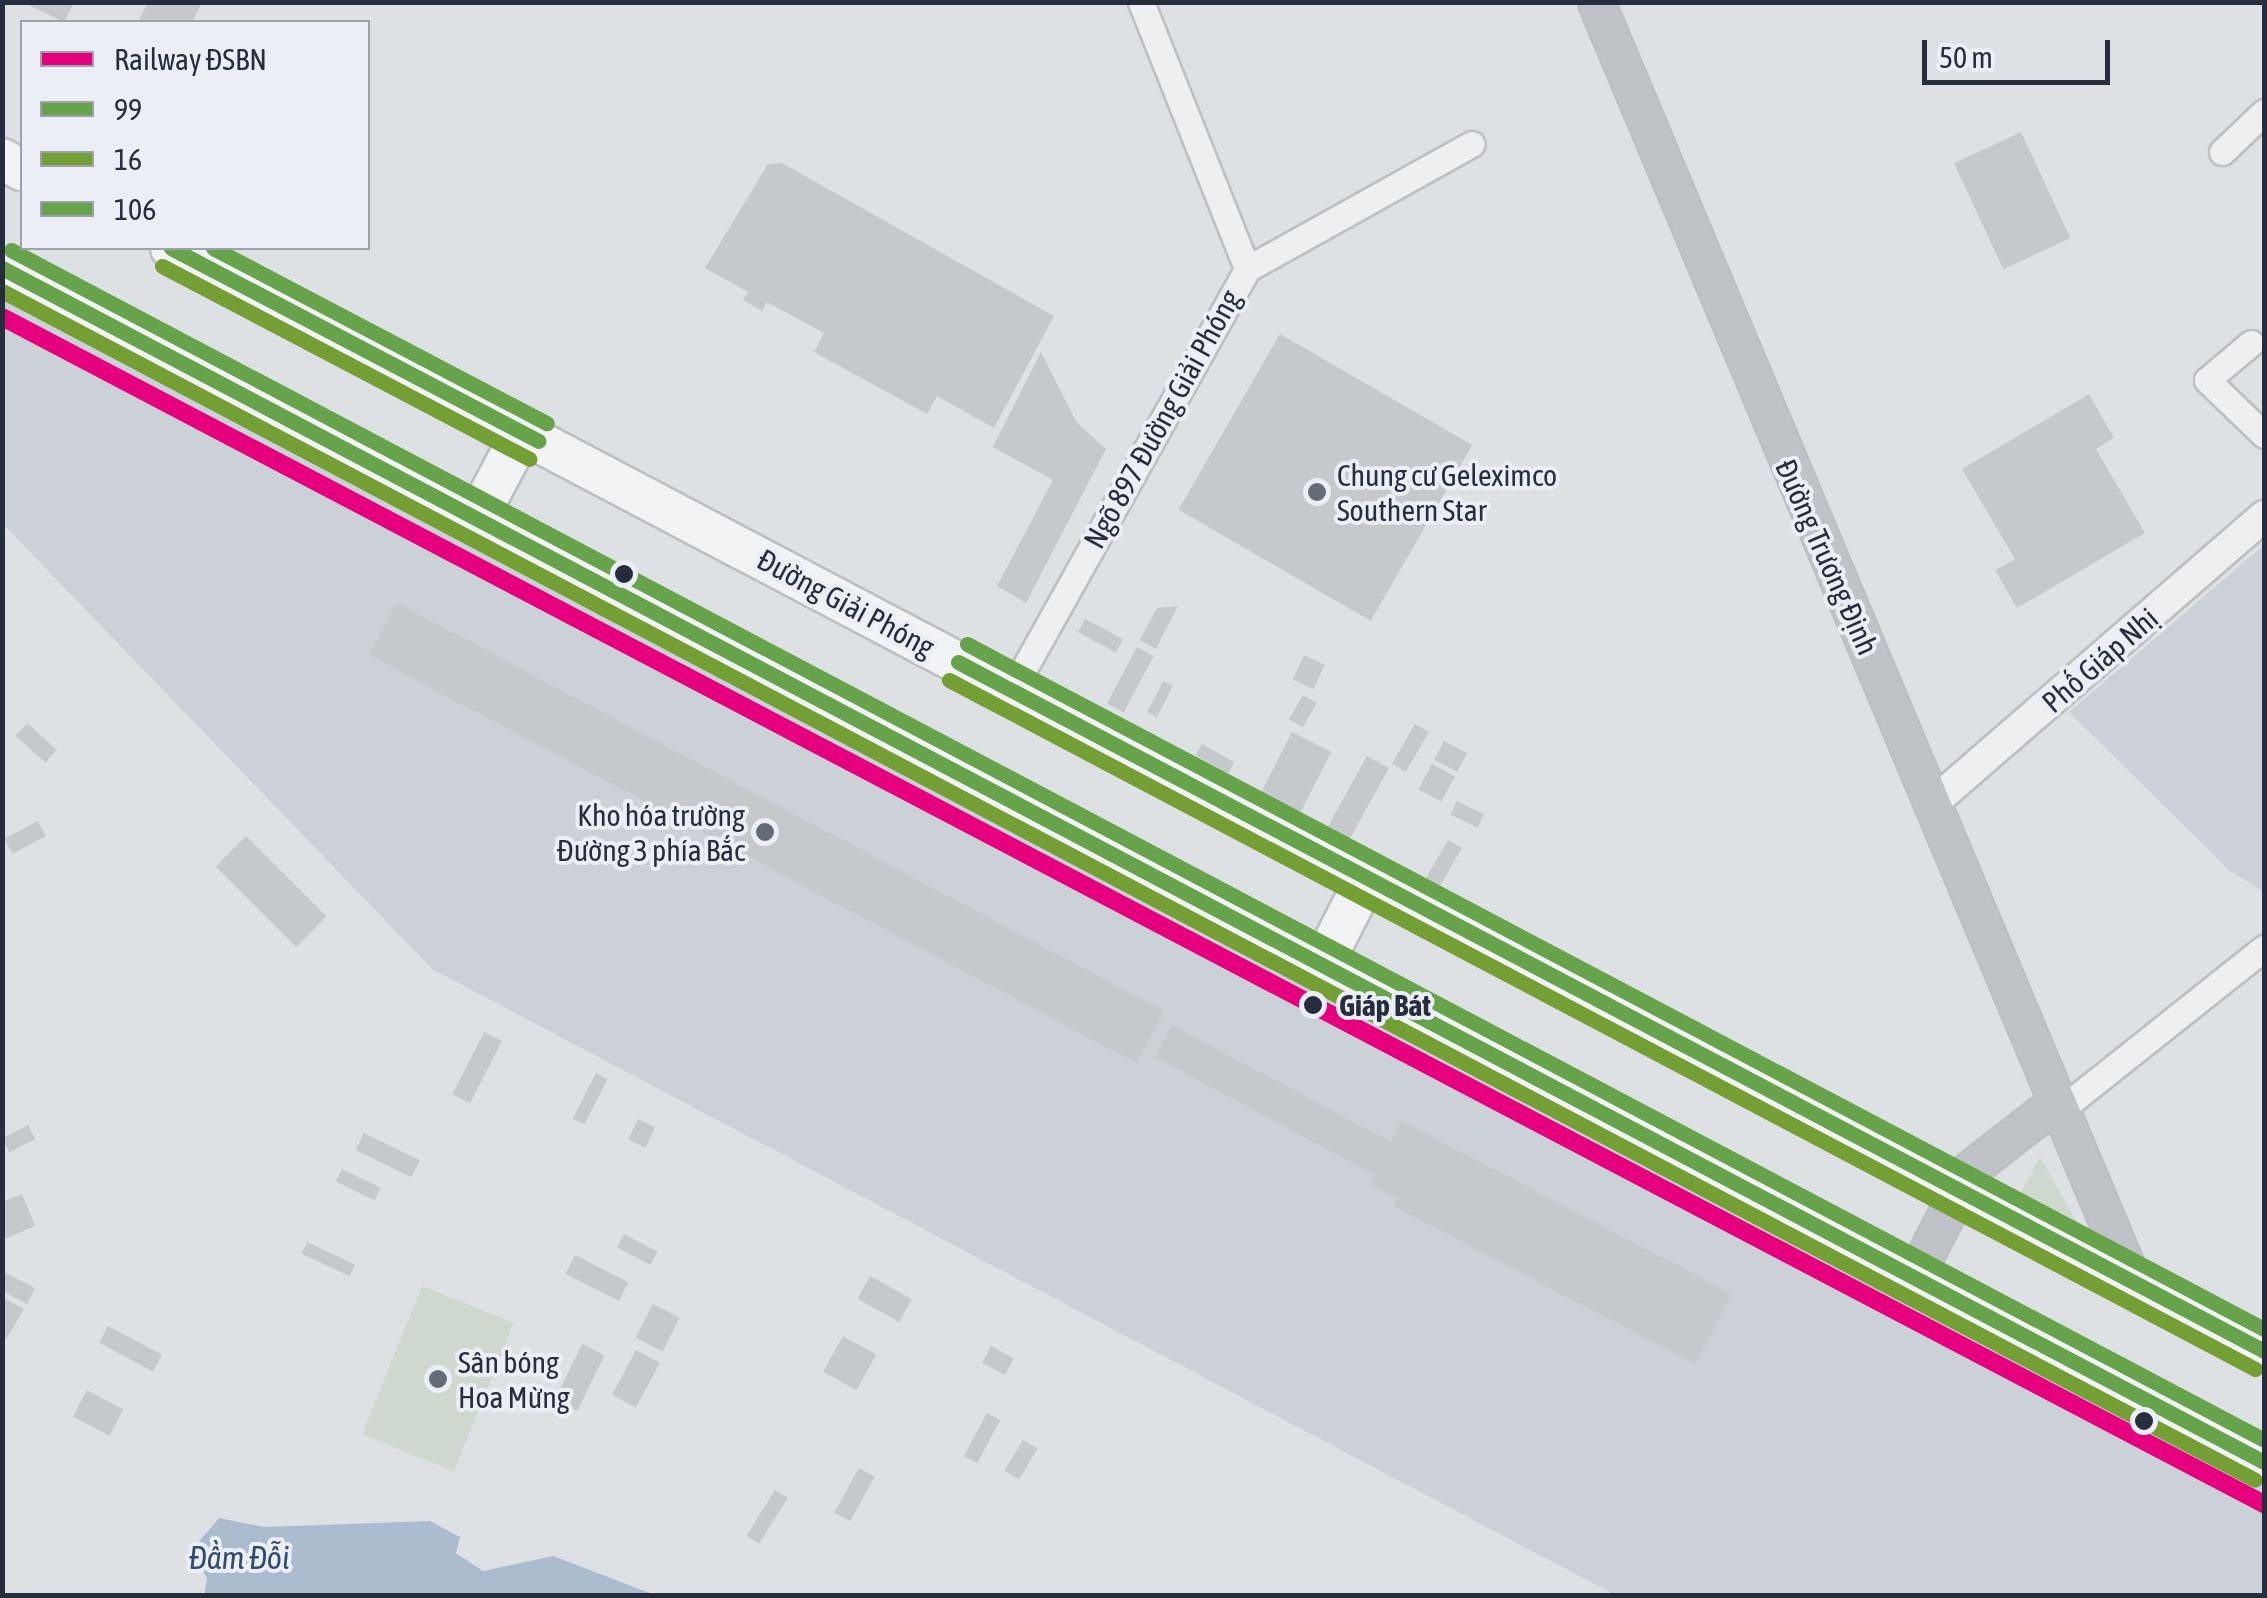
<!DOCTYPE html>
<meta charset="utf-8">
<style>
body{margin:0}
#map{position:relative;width:2267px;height:1598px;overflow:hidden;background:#dee1e4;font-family:"Asap Condensed",sans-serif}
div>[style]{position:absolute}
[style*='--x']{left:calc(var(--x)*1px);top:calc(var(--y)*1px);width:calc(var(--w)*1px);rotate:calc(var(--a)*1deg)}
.built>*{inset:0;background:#ccd0d7}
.green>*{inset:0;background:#ced8cf;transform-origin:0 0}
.water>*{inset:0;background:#acbccf}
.building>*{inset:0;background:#c6c9cc;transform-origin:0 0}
.roads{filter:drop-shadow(2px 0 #bdbfc2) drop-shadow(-2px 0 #bdbfc2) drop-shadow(0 2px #bdbfc2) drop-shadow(0 -2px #bdbfc2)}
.minor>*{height:25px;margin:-12.5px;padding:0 12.5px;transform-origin:12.5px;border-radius:12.5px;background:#edeff0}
.tertiary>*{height:30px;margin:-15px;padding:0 15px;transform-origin:15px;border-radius:15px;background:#edeff0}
.secondary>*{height:35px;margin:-17.5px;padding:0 17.5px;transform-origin:17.5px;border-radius:17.5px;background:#bfc2c6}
.primary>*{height:40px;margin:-20px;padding:0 20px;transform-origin:20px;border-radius:20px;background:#f2f3f4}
.bus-1>*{height:15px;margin:-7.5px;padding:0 7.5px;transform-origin:7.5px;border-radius:7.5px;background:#66a34a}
.bus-2>*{height:15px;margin:-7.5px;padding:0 7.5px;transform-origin:7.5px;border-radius:7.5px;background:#739f35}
.bus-3>*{height:15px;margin:-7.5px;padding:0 7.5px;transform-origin:7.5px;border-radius:7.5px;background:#66a34a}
.rail-1>*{height:18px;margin:-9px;padding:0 9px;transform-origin:9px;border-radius:9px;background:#e5007d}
.dots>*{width:28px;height:28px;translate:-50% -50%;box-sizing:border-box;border:5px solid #ebeef4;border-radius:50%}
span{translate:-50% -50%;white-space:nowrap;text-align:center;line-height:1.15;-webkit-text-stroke:8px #ebeef4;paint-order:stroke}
.street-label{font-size:30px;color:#262d3c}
.poi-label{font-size:30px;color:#262d3c}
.left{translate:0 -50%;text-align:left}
.right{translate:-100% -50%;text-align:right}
.stop-label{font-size:30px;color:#262d3c;font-weight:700}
.water-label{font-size:32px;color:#314b6e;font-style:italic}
.frame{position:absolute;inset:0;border:5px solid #262d3c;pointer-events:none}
.legend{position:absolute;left:20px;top:20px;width:350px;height:230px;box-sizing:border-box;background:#ebeef4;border:2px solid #9ca1aa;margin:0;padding:12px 18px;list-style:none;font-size:30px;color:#262d3c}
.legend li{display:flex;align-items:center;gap:20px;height:50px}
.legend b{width:50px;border:2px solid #9ca1aa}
.scale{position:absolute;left:1922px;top:40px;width:188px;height:45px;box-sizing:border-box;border:5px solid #262d3c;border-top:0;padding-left:12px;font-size:30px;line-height:35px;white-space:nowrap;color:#262d3c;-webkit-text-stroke:8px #ebeef4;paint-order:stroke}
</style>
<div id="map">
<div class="built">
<i style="clip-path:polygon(2px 298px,2264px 1482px,2264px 1595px,1615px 1595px,432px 969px,3px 524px)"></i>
<i style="clip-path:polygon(2264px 545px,2264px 892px,2230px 871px,2069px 712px)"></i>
</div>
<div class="green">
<i style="clip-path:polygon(2040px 1157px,2085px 1237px,2017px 1200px)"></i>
<i style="left:422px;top:1286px;width:99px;height:160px;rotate:22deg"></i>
</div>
<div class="water">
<i style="clip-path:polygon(219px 1518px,264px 1527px,430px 1521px,460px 1537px,456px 1553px,483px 1571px,553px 1556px,655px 1595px,204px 1595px,207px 1578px,191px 1551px)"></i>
</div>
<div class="building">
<i style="clip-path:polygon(22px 2px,74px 2px,64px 22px)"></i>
<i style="clip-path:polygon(148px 2px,202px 2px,192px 22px,138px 22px)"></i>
<i style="left:2021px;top:132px;width:117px;height:74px;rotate:65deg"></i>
<i style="clip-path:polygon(782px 163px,1054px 316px,994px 428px,937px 396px,927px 414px,814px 352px,824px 333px,767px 302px,762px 311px,743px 300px,748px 292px,705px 268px,768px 164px)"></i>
<i style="left:1280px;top:334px;width:222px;height:203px;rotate:30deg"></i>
<i style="clip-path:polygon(1041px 352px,1077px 423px,1106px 449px,1026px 603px,997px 586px,1053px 480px,993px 447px)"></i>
<i style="clip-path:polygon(2089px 394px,2114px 438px,2096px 449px,2145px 533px,2017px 608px,1995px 570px,2015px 559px,1962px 469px)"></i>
<i style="left:397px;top:603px;width:869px;height:59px;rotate:28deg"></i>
<i style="clip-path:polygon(1178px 606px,1156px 649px,1140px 640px,1157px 608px)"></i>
<i style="left:1085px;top:619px;width:43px;height:15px;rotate:28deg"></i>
<i style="left:1137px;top:647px;width:19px;height:64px;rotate:28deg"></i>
<i style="left:1304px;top:655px;width:23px;height:27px;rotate:25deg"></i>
<i style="left:1163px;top:681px;width:11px;height:35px;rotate:27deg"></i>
<i style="left:1303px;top:695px;width:16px;height:28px;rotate:30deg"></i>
<i style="left:27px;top:723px;width:40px;height:17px;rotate:42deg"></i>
<i style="left:1415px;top:724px;width:16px;height:46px;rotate:30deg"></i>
<i style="left:1292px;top:732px;width:44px;height:70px;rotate:27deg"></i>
<i style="left:1444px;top:741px;width:26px;height:21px;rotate:28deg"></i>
<i style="left:1202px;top:744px;width:37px;height:13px;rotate:29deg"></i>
<i style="left:1367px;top:756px;width:25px;height:87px;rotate:29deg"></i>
<i style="left:1432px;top:764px;width:26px;height:29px;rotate:28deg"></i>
<i style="left:1457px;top:801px;width:30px;height:15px;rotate:26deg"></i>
<i style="left:38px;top:821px;width:17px;height:38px;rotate:62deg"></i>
<i style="left:246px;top:836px;width:114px;height:43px;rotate:45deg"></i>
<i style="left:1448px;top:840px;width:16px;height:47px;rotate:30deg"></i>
<i style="clip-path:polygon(1172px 1025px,1391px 1142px,1402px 1121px,1732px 1294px,1695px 1364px,1393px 1206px,1397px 1199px,1369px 1184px,1374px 1175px,1155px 1057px)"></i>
<i style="left:484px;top:1032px;width:20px;height:70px;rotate:27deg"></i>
<i style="left:596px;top:1073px;width:13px;height:51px;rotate:27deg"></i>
<i style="left:638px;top:1119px;width:19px;height:23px;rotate:25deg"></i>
<i style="left:28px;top:1125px;width:16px;height:29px;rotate:63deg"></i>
<i style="left:364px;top:1133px;width:62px;height:19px;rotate:26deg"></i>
<i style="left:342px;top:1169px;width:43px;height:14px;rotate:26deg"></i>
<i style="clip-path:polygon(22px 1194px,35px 1226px,2px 1240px,2px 1202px)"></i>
<i style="left:624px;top:1234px;width:38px;height:15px;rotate:28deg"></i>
<i style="left:307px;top:1242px;width:53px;height:13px;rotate:25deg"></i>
<i style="left:575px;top:1255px;width:60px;height:21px;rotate:27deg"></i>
<i style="clip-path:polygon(2px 1271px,35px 1288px,27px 1304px,2px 1291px)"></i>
<i style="left:870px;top:1276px;width:48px;height:26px;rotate:29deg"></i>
<i style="clip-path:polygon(2px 1297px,24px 1309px,7px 1338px,2px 1336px)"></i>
<i style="left:653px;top:1304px;width:30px;height:38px;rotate:27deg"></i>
<i style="left:108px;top:1326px;width:61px;height:19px;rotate:28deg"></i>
<i style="left:843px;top:1336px;width:38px;height:41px;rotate:29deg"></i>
<i style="left:582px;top:1344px;width:25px;height:62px;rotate:26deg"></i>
<i style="left:991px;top:1346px;width:26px;height:19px;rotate:28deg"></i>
<i style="left:636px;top:1350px;width:27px;height:51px;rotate:28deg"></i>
<i style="left:87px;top:1390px;width:41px;height:30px;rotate:28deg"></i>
<i style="left:987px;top:1413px;width:15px;height:49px;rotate:28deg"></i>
<i style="left:1023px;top:1440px;width:17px;height:36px;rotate:31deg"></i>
<i style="left:859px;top:1468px;width:18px;height:51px;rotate:29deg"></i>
<i style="left:775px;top:1490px;width:15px;height:54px;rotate:32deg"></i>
</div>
<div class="roads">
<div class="minor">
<i style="--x:1141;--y:2;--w:287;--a:68.3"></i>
<i style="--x:2222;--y:152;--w:58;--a:-43.6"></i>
<i style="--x:2251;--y:343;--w:57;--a:139.9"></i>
<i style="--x:2207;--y:380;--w:79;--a:44"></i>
<i style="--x:1012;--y:690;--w:482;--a:-60.8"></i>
<i style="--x:1247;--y:269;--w:257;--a:-29.1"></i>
<i style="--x:2059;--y:1111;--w:262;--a:-38.5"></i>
</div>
<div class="tertiary">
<i style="--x:1934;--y:802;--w:437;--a:-40.9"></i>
</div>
<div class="secondary">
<i style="--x:1596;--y:2;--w:1386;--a:67.25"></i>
<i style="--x:1914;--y:1277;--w:120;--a:-62.8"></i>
<i style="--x:1969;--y:1170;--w:91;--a:-37.9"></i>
<i style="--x:2041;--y:1114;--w:18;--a:-9"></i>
</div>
<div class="primary">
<i style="--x:2;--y:159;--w:23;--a:29"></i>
<i style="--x:171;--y:248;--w:2366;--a:27.79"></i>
<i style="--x:2;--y:268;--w:2558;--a:27.83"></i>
<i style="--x:477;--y:518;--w:96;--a:-62.1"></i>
<i style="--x:1322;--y:965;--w:99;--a:-62.9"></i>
</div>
</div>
<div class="bus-1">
<i style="--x:171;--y:248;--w:415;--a:27.7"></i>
<i style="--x:2;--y:268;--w:2558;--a:27.83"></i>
<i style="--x:958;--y:662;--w:1477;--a:27.81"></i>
</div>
<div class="bus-2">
<i style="--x:162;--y:266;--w:415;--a:27.7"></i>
<i style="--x:2;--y:291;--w:2547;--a:27.82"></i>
<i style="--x:949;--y:680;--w:1477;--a:27.81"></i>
</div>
<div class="bus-3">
<i style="--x:213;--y:248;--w:377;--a:27.7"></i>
<i style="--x:11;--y:250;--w:2548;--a:27.84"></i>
<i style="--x:967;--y:644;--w:1467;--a:27.84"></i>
</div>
<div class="rail-1">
<i style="--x:2;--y:317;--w:2555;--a:27.69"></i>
</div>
<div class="dots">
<i style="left:1317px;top:492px;background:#666c77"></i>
<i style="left:624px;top:574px;background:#262d3c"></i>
<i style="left:765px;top:832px;background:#666c77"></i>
<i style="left:1313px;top:1005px;background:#262d3c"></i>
<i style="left:438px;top:1379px;background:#666c77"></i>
<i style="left:2144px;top:1421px;background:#262d3c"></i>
</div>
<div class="street-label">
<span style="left:1162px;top:419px;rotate:-61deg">Ngõ 897 Đường Giải Phóng</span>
<span style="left:1827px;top:557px;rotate:66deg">Đường Trương Định</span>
<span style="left:846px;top:603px;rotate:28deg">Đường Giải Phóng</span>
<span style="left:2100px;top:660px;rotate:-41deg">Phố Giáp Nhị</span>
</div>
<div class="poi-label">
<span class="left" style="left:1337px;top:492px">Chung cư Geleximco<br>Southern Star</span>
<span class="right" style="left:745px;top:832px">Kho hóa trường<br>Đường 3 phía Bắc</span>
<span class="left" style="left:458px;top:1379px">Sân bóng<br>Hoa Mừng</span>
</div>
<div class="stop-label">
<span class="left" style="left:1339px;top:1005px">Giáp Bát</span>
</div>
<div class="water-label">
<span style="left:239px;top:1558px">Đầm Đỗi</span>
</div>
<div class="frame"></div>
<ul class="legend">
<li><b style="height:12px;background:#e5007d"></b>Railway ĐSBN</li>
<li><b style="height:12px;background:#66a34a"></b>99</li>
<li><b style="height:12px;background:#739f35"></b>16</li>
<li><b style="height:12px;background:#66a34a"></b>106</li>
</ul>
<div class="scale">50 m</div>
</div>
